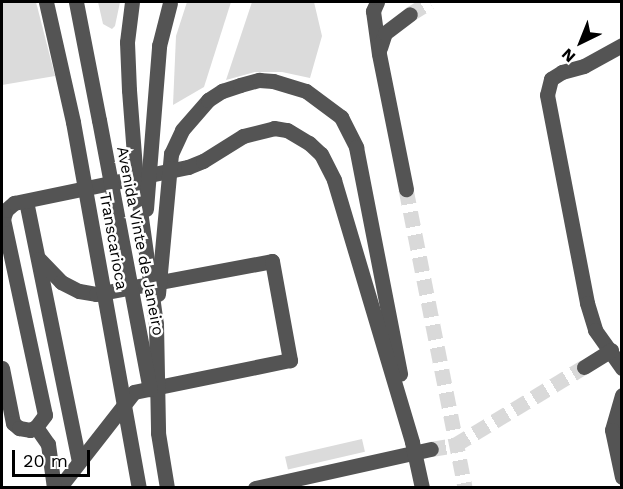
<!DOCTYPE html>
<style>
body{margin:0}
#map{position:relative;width:623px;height:489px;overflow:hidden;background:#fff;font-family:"Work Sans",sans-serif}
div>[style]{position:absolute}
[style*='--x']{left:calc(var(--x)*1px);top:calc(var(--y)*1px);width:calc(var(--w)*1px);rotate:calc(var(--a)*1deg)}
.green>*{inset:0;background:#dbdbdb;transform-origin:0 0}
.minor-tunnel>*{height:15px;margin-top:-7.5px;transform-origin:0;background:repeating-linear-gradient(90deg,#d9d9d9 0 15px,transparent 0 23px)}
.minor>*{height:15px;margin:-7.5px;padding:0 7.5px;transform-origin:7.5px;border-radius:7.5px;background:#545454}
.minor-bridge>*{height:15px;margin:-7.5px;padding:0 7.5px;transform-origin:7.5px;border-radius:7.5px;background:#545454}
span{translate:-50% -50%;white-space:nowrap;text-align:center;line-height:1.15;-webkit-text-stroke:5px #fff;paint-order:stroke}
.street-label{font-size:16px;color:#000}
.frame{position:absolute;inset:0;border:3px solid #000;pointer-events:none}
.north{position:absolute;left:551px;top:12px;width:60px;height:60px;-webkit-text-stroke:4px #fff;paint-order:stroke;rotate:223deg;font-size:16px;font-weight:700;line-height:24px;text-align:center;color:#000}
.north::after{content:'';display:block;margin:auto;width:21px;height:27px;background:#000;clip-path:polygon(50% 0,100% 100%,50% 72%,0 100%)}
.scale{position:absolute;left:12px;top:450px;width:78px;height:27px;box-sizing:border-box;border:3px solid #000;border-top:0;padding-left:8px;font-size:18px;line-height:21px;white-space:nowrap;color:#000;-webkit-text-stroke:4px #fff;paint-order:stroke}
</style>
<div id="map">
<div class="green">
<i style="clip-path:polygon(2px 2px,36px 2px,55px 76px,2px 85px)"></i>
<i style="clip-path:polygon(98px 2px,120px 2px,115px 26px,112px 29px,103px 24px)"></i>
<i style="clip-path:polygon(187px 2px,231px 2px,204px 87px,173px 105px,176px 36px)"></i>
<i style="clip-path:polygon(252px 2px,314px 2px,322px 36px,310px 78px,282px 72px,255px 72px,226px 80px)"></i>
<i style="left:362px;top:439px;width:13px;height:79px;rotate:77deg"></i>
</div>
<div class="minor-tunnel">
<i style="--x:410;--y:14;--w:23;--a:-31"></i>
<i style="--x:406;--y:189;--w:305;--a:78.8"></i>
<i style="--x:431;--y:449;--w:24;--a:-9"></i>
<i style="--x:455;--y:445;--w:151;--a:-31.2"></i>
</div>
<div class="minor">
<i style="--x:46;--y:2;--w:123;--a:77.3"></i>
<i style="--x:76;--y:2;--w:120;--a:79"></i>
<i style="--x:377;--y:2;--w:10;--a:114"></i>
<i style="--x:373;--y:11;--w:43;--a:82.1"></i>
<i style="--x:379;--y:54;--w:138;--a:78.7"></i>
<i style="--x:622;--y:45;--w:43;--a:151.1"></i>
<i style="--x:584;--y:66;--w:23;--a:165"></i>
<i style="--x:562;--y:72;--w:13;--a:148"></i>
<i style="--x:551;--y:79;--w:16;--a:104"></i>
<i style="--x:547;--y:95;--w:212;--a:79.1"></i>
<i style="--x:587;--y:303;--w:28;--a:73"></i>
<i style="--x:595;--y:330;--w:47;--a:54.6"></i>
<i style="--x:380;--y:48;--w:16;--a:-72"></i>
<i style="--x:385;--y:33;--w:31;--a:-37"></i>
<i style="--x:129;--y:90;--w:48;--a:-92.4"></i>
<i style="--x:127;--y:42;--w:40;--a:-82.9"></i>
<i style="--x:306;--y:91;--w:44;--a:36.6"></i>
<i style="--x:341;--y:117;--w:34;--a:63"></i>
<i style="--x:356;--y:147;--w:231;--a:79"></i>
<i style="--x:26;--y:201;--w:266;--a:78.5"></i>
<i style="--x:39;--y:259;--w:32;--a:46"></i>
<i style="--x:61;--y:282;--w:20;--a:27"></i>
<i style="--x:79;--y:291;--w:17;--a:10"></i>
<i style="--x:96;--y:294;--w:179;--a:-10.6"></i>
<i style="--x:272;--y:261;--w:101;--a:79.7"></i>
<i style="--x:290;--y:360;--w:159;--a:168.4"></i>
<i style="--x:134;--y:392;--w:122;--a:128"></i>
<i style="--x:584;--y:367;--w:32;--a:-32"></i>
<i style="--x:2;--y:368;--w:56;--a:78.7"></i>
<i style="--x:13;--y:423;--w:8;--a:40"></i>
<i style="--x:19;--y:428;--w:11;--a:10"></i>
<i style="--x:30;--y:430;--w:7;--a:-27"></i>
<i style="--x:36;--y:427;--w:15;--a:-53"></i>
<i style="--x:45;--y:415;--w:200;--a:-102.1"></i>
<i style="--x:3;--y:219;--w:9;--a:-72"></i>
<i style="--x:6;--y:210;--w:11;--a:-41"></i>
<i style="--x:14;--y:203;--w:178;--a:-11.7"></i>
<i style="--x:188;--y:167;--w:16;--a:-22"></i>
<i style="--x:203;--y:161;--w:47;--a:-32"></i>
<i style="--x:243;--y:136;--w:32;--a:-14"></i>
<i style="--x:274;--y:128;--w:13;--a:9"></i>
<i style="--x:287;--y:130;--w:26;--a:31"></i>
<i style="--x:309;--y:143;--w:16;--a:43"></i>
<i style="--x:321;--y:154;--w:29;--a:63"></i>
<i style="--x:334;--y:180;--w:273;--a:73.4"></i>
<i style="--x:622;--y:395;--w:36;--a:106"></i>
<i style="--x:612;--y:430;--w:48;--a:78"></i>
<i style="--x:36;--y:427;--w:21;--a:55"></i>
<i style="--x:48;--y:444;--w:44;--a:82.2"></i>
<i style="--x:158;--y:433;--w:56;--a:80.7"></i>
<i style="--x:255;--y:488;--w:180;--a:-12.5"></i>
</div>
<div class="minor-bridge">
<i style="--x:129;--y:90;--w:92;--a:85.6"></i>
<i style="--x:136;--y:182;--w:143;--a:82"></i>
<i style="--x:156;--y:324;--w:109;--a:88.9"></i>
<i style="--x:99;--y:120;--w:274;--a:79.3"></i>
<i style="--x:73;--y:122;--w:372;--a:79.8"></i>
<i style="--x:146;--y:209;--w:164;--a:-85.4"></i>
<i style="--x:159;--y:46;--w:44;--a:-75.7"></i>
<i style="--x:158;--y:294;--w:141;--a:-84.7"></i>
<i style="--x:171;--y:154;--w:26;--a:-65"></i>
<i style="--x:182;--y:130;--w:40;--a:-49"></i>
<i style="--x:208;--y:100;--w:17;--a:-33"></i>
<i style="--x:222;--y:91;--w:19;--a:-18"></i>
<i style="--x:240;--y:85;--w:20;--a:-15"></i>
<i style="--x:259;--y:80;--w:14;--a:4"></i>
<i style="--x:273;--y:81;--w:34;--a:17"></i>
<i style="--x:412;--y:442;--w:47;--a:77.7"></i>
</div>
<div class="street-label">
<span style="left:113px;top:241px;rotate:80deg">Transcarioca</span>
<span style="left:140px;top:241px;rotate:79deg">Avenida Vinte de Janeiro</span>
</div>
<div class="frame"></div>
<div class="north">N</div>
<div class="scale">20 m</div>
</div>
